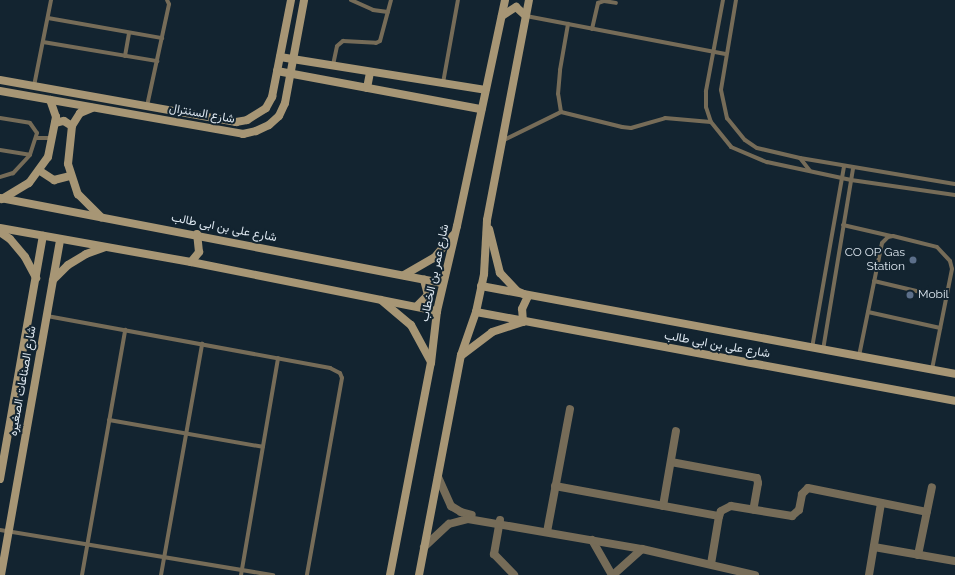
<!DOCTYPE html>
<meta charset="utf-8">
<style>
body{margin:0}
#map{position:relative;width:955px;height:575px;overflow:hidden;background:#132430;font-family:Raleway,Vazirmatn,sans-serif}
div>[style]{position:absolute}
[style*='--x']{left:calc(var(--x)*1px);top:calc(var(--y)*1px);width:calc(var(--w)*1px);rotate:calc(var(--a)*1deg)}
.lane>*{height:4px;margin:-2px;padding:0 2px;transform-origin:2px;border-radius:2px;background:#766c58}
.street>*{height:8px;margin:-4px;padding:0 4px;transform-origin:4px;border-radius:4px;background:#766c58}
.secondary>*{height:8px;margin:-4px;padding:0 4px;transform-origin:4px;border-radius:4px;background:#a79675}
.dots>*{width:11px;height:11px;translate:-50% -50%;box-sizing:border-box;border:2px solid #132430;border-radius:50%}
span{translate:-50% -50%;white-space:nowrap;text-align:center;line-height:1.15;-webkit-text-stroke:4px #132430;paint-order:stroke}
.street-label{font-size:12px;color:#dce6ef}
.poi-label{font-size:12px;color:#dce6ef}
.right{translate:-100% -50%;text-align:right}
.left{translate:0 -50%;text-align:left}
</style>
<div id="map">
<div class="lane">
<i style="--x:351;--y:0;--w:24;--a:24"></i>
<i style="--x:373;--y:10;--w:15;--a:8"></i>
<i style="--x:723;--y:0;--w:93;--a:100.6"></i>
<i style="--x:706;--y:91;--w:16;--a:90"></i>
<i style="--x:706;--y:107;--w:16;--a:72"></i>
<i style="--x:711;--y:122;--w:32;--a:51"></i>
<i style="--x:731;--y:147;--w:39;--a:23"></i>
<i style="--x:767;--y:162;--w:86;--a:12.1"></i>
<i style="--x:851;--y:180;--w:105;--a:8.2"></i>
<i style="--x:736;--y:0;--w:91;--a:99.5"></i>
<i style="--x:721;--y:90;--w:29;--a:78"></i>
<i style="--x:727;--y:118;--w:28;--a:51"></i>
<i style="--x:745;--y:140;--w:14;--a:34"></i>
<i style="--x:757;--y:148;--w:44;--a:13.1"></i>
<i style="--x:800;--y:158;--w:157;--a:9.5"></i>
<i style="--x:526;--y:16;--w:203;--a:10.8"></i>
<i style="--x:48;--y:18;--w:116;--a:10"></i>
<i style="--x:592;--y:29;--w:27;--a:-77"></i>
<i style="--x:598;--y:3;--w:6;--a:-18"></i>
<i style="--x:604;--y:1;--w:12;--a:9"></i>
<i style="--x:43;--y:42;--w:116;--a:9.5"></i>
<i style="--x:125;--y:56;--w:23;--a:-80"></i>
<i style="--x:333;--y:65;--w:19;--a:-78"></i>
<i style="--x:337;--y:46;--w:8;--a:-40"></i>
<i style="--x:343;--y:41;--w:33;--a:3"></i>
<i style="--x:376;--y:43;--w:4;--a:-27"></i>
<i style="--x:380;--y:41;--w:42;--a:-75"></i>
<i style="--x:443;--y:83;--w:84;--a:-79.8"></i>
<i style="--x:34;--y:86;--w:88;--a:-78.8"></i>
<i style="--x:147;--y:106;--w:104;--a:-77.8"></i>
<i style="--x:169;--y:4;--w:4;--a:-117"></i>
<i style="--x:561;--y:112;--w:18;--a:-99"></i>
<i style="--x:558;--y:94;--w:24;--a:-85"></i>
<i style="--x:560;--y:70;--w:47;--a:-80.1"></i>
<i style="--x:0;--y:118;--w:30;--a:9"></i>
<i style="--x:30;--y:123;--w:12;--a:55"></i>
<i style="--x:37;--y:133;--w:23;--a:108"></i>
<i style="--x:30;--y:155;--w:25;--a:133"></i>
<i style="--x:13;--y:173;--w:14;--a:163"></i>
<i style="--x:37;--y:138;--w:15;--a:0"></i>
<i style="--x:502;--y:141;--w:66;--a:-26.2"></i>
<i style="--x:561;--y:112;--w:63;--a:13.8"></i>
<i style="--x:622;--y:127;--w:9;--a:6"></i>
<i style="--x:631;--y:128;--w:35;--a:-16"></i>
<i style="--x:665;--y:118;--w:46;--a:5"></i>
<i style="--x:0;--y:150;--w:30;--a:9"></i>
<i style="--x:800;--y:158;--w:16;--a:52"></i>
<i style="--x:843;--y:225;--w:49;--a:12.9"></i>
<i style="--x:874;--y:281;--w:74;--a:13.3"></i>
<i style="--x:868;--y:312;--w:74;--a:12.5"></i>
<i style="--x:47;--y:316;--w:288;--a:10.4"></i>
<i style="--x:330;--y:368;--w:11;--a:27"></i>
<i style="--x:340;--y:373;--w:5;--a:68"></i>
<i style="--x:342;--y:378;--w:200;--a:100.1"></i>
<i style="--x:812;--y:348;--w:184;--a:-80"></i>
<i style="--x:823;--y:350;--w:184;--a:-80.6"></i>
<i style="--x:859;--y:356;--w:115;--a:-78.5"></i>
<i style="--x:882;--y:243;--w:8;--a:-45"></i>
<i style="--x:888;--y:237;--w:5;--a:-11"></i>
<i style="--x:893;--y:236;--w:45;--a:14"></i>
<i style="--x:937;--y:247;--w:19;--a:47"></i>
<i style="--x:950;--y:261;--w:8;--a:76"></i>
<i style="--x:952;--y:269;--w:102;--a:101.3"></i>
<i style="--x:109;--y:420;--w:156;--a:9.9"></i>
<i style="--x:0;--y:530;--w:277;--a:9.4"></i>
<i style="--x:82;--y:575;--w:249;--a:-80"></i>
<i style="--x:161;--y:575;--w:235;--a:-79.9"></i>
<i style="--x:241;--y:575;--w:220;--a:-80.3"></i>
</div>
<div class="street">
<i style="--x:671;--y:462;--w:87;--a:10.5"></i>
<i style="--x:757;--y:478;--w:5;--a:79"></i>
<i style="--x:758;--y:483;--w:27;--a:100"></i>
<i style="--x:438;--y:477;--w:32;--a:66"></i>
<i style="--x:451;--y:506;--w:12;--a:31"></i>
<i style="--x:461;--y:512;--w:11;--a:15"></i>
<i style="--x:555;--y:486;--w:167;--a:10.4"></i>
<i style="--x:663;--y:506;--w:76;--a:-80.2"></i>
<i style="--x:500;--y:520;--w:35;--a:100"></i>
<i style="--x:494;--y:554;--w:29;--a:46"></i>
<i style="--x:547;--y:532;--w:125;--a:-79.4"></i>
<i style="--x:592;--y:540;--w:40;--a:60.3"></i>
<i style="--x:424;--y:547;--w:34;--a:-43"></i>
<i style="--x:449;--y:524;--w:20;--a:-15"></i>
<i style="--x:468;--y:519;--w:177;--a:9.8"></i>
<i style="--x:642;--y:549;--w:116;--a:13"></i>
<i style="--x:874;--y:547;--w:82;--a:9.8"></i>
<i style="--x:918;--y:555;--w:69;--a:-78.4"></i>
<i style="--x:711;--y:564;--w:49;--a:-80.5"></i>
<i style="--x:719;--y:516;--w:5;--a:-68"></i>
<i style="--x:721;--y:511;--w:11;--a:-27"></i>
<i style="--x:731;--y:506;--w:62;--a:9.3"></i>
<i style="--x:792;--y:516;--w:9;--a:-41"></i>
<i style="--x:799;--y:510;--w:16;--a:-79"></i>
<i style="--x:802;--y:494;--w:8;--a:-45"></i>
<i style="--x:808;--y:488;--w:121;--a:11.4"></i>
<i style="--x:613;--y:575;--w:39;--a:-42"></i>
<i style="--x:869;--y:575;--w:73;--a:-80.5"></i>
</div>
<div class="secondary">
<i style="--x:502;--y:16;--w:17;--a:-33"></i>
<i style="--x:516;--y:7;--w:13;--a:42"></i>
<i style="--x:280;--y:57;--w:208;--a:9.1"></i>
<i style="--x:277;--y:71;--w:208;--a:10.6"></i>
<i style="--x:0;--y:80;--w:240;--a:10.1"></i>
<i style="--x:236;--y:122;--w:11;--a:-10"></i>
<i style="--x:247;--y:120;--w:22;--a:-32"></i>
<i style="--x:266;--y:108;--w:13;--a:-61"></i>
<i style="--x:272;--y:97;--w:99;--a:-78.9"></i>
<i style="--x:367;--y:88;--w:16;--a:-79"></i>
<i style="--x:0;--y:91;--w:247;--a:10"></i>
<i style="--x:243;--y:134;--w:13;--a:-13"></i>
<i style="--x:256;--y:131;--w:14;--a:-25"></i>
<i style="--x:269;--y:125;--w:13;--a:-42"></i>
<i style="--x:279;--y:116;--w:14;--a:-65"></i>
<i style="--x:285;--y:103;--w:105;--a:-79.5"></i>
<i style="--x:92;--y:108;--w:13;--a:157"></i>
<i style="--x:80;--y:113;--w:15;--a:122"></i>
<i style="--x:72;--y:126;--w:38;--a:96"></i>
<i style="--x:68;--y:164;--w:32;--a:72"></i>
<i style="--x:78;--y:194;--w:33;--a:45"></i>
<i style="--x:55;--y:123;--w:9;--a:-13"></i>
<i style="--x:64;--y:121;--w:9;--a:32"></i>
<i style="--x:40;--y:171;--w:17;--a:33"></i>
<i style="--x:54;--y:180;--w:16;--a:-14"></i>
<i style="--x:0;--y:198;--w:451;--a:10.9"></i>
<i style="--x:2;--y:199;--w:31;--a:-31"></i>
<i style="--x:29;--y:183;--w:32;--a:-54"></i>
<i style="--x:48;--y:157;--w:41;--a:-78.7"></i>
<i style="--x:56;--y:117;--w:18;--a:-109"></i>
<i style="--x:0;--y:228;--w:194;--a:10.1"></i>
<i style="--x:191;--y:262;--w:251;--a:11.3"></i>
<i style="--x:0;--y:232;--w:12;--a:35"></i>
<i style="--x:10;--y:239;--w:23;--a:50"></i>
<i style="--x:25;--y:257;--w:24;--a:62"></i>
<i style="--x:191;--y:262;--w:13;--a:-51"></i>
<i style="--x:199;--y:252;--w:18;--a:-96"></i>
<i style="--x:404;--y:275;--w:34;--a:-30"></i>
<i style="--x:434;--y:258;--w:30;--a:-50"></i>
<i style="--x:53;--y:280;--w:21;--a:-45"></i>
<i style="--x:68;--y:265;--w:21;--a:-31"></i>
<i style="--x:86;--y:254;--w:20;--a:-20"></i>
<i style="--x:481;--y:286;--w:482;--a:10.5"></i>
<i style="--x:381;--y:300;--w:39;--a:40"></i>
<i style="--x:411;--y:325;--w:42;--a:61.6"></i>
<i style="--x:417;--y:306;--w:16;--a:-45"></i>
<i style="--x:428;--y:295;--w:16;--a:-105"></i>
<i style="--x:476;--y:312;--w:487;--a:10.5"></i>
<i style="--x:462;--y:355;--w:38;--a:-37"></i>
<i style="--x:492;--y:332;--w:33;--a:-18"></i>
<i style="--x:523;--y:322;--w:13;--a:-94"></i>
<i style="--x:522;--y:309;--w:14;--a:-65"></i>
<i style="--x:528;--y:296;--w:12;--a:-156"></i>
<i style="--x:517;--y:291;--w:25;--a:-133"></i>
<i style="--x:500;--y:273;--w:45;--a:-104"></i>
<i style="--x:0;--y:479;--w:247;--a:-80"></i>
<i style="--x:1;--y:575;--w:341;--a:-80"></i>
<i style="--x:390;--y:575;--w:216;--a:-79.1"></i>
<i style="--x:431;--y:363;--w:52;--a:-83.4"></i>
<i style="--x:437;--y:311;--w:87;--a:-76.8"></i>
<i style="--x:457;--y:226;--w:231;--a:-78"></i>
<i style="--x:419;--y:575;--w:224;--a:-79.2"></i>
<i style="--x:461;--y:355;--w:46;--a:-70.8"></i>
<i style="--x:476;--y:312;--w:39;--a:-78"></i>
<i style="--x:484;--y:274;--w:54;--a:-86.8"></i>
<i style="--x:487;--y:220;--w:224;--a:-79.2"></i>
</div>
<div class="dots">
<i style="left:913px;top:260px;background:#5c6f8a"></i>
<i style="left:910px;top:295px;background:#5c6f8a"></i>
</div>
<div class="street-label">
<span style="left:202px;top:114px;rotate:10deg">شارع السنترال</span>
<span style="left:224px;top:228px;rotate:11deg">شارع على بن ابى طالب</span>
<span style="left:435px;top:273px;rotate:-78deg">شارع عمر بن الخطاب</span>
<span style="left:717px;top:345px;rotate:10deg">شارع على بن ابى طالب</span>
<span style="left:23px;top:381px;rotate:-80deg">شارع الصناعات الصغيره</span>
</div>
<div class="poi-label">
<span class="right" style="left:905px;top:260px">CO OP Gas<br>Station</span>
<span class="left" style="left:918px;top:295px">Mobil</span>
</div>
</div>
